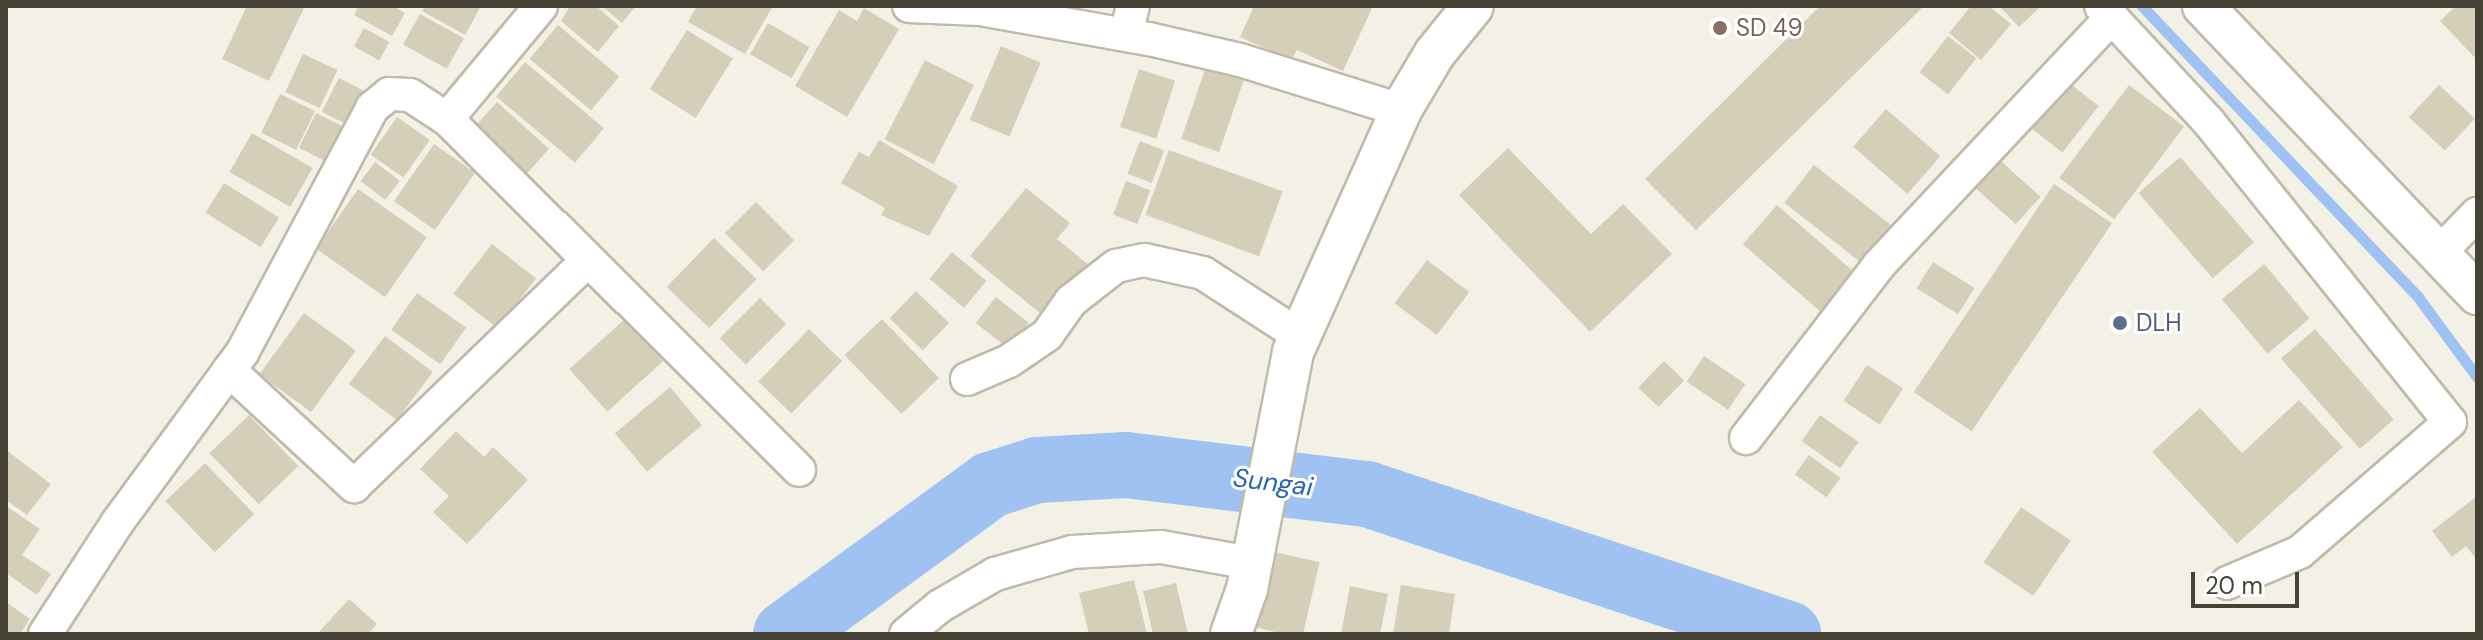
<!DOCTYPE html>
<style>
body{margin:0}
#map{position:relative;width:2483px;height:640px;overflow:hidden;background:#f3f1e5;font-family:"DM Sans",sans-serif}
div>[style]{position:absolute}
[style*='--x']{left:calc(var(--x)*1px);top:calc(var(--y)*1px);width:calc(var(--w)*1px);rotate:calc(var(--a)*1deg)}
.stream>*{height:11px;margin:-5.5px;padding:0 5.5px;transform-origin:5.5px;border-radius:5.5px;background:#a0c2f2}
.river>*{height:66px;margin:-33px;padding:0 33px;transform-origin:33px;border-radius:33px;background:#a0c2f2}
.building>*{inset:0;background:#d5cfba;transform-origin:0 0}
.roads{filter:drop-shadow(2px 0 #bfbba8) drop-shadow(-2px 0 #bfbba8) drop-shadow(0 2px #bfbba8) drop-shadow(0 -2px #bfbba8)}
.minor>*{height:32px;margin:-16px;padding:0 16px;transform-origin:16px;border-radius:16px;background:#fff}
.tertiary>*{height:40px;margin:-20px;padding:0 20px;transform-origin:20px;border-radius:20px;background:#fff}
.dots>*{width:22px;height:22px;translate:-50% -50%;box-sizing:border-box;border:4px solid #fff;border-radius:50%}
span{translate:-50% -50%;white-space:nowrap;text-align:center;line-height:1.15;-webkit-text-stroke:6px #fff;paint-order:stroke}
.education-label{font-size:24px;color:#785e54}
.left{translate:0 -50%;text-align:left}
.service-label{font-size:24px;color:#4e5e75}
.water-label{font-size:26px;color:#2b63b4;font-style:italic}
.frame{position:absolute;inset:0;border:8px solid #464235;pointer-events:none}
.scale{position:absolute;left:2191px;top:572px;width:108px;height:36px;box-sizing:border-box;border:4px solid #464235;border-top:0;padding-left:10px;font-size:24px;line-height:28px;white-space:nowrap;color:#464235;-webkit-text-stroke:6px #fff;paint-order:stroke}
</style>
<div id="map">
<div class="stream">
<i style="--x:2142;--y:6;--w:401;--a:46.5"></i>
<i style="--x:2418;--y:297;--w:99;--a:53.6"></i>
</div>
<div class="river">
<i style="--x:786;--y:634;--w:253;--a:-36.1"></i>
<i style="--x:990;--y:485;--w:49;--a:-17.7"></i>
<i style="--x:1037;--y:470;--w:89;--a:-3.2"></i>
<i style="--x:1126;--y:465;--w:243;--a:6.9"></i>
<i style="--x:1367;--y:494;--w:444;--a:18.4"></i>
</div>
<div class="building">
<i style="clip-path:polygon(247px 6px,305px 6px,269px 81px,222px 59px)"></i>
<i style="clip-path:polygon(359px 6px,393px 6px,405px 13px,392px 36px,354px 15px)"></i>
<i style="clip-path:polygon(425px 6px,481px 6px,465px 35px,422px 11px)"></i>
<i style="clip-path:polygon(570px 6px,596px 6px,619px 26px,598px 52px,561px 21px)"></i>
<i style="clip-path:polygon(602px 6px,636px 6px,622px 23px)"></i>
<i style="clip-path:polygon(697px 6px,773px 6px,745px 54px,688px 22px)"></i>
<i style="clip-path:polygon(1254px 6px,1373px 6px,1343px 71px,1297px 50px,1291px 60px,1240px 37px)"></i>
<i style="clip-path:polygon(1820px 6px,1924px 6px,1696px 230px,1645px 179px)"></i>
<i style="clip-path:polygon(1971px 6px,1989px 6px,2011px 24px,1981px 60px,1949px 33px)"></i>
<i style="clip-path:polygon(1999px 6px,2041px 6px,2019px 27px)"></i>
<i style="clip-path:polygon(2456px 6px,2477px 6px,2477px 60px,2440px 21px)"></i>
<i style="clip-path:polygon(864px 8px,899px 29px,847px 117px,795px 86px,839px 10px,857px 21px)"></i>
<i style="left:420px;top:14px;width:50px;height:35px;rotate:29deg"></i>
<i style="left:768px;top:23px;width:48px;height:36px;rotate:30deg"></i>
<i style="left:558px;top:25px;width:80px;height:44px;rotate:40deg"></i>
<i style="left:364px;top:28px;width:29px;height:21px;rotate:29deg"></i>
<i style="left:687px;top:30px;width:54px;height:70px;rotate:32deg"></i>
<i style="left:1948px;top:36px;width:36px;height:46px;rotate:38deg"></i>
<i style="left:1001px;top:46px;width:43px;height:80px;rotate:23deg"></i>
<i style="left:303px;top:54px;width:38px;height:42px;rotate:25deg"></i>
<i style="left:925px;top:60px;width:55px;height:89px;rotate:27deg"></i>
<i style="left:525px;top:62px;width:103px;height:45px;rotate:40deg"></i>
<i style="left:1206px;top:67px;width:40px;height:76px;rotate:19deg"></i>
<i style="left:1139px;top:69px;width:38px;height:61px;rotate:18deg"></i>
<i style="left:339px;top:78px;width:27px;height:38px;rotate:27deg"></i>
<i style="left:2064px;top:79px;width:44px;height:59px;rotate:38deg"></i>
<i style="left:2129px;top:85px;width:69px;height:116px;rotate:37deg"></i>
<i style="left:2439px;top:85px;width:49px;height:44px;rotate:43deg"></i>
<i style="left:280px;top:94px;width:39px;height:43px;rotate:26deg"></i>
<i style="left:497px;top:102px;width:70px;height:36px;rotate:42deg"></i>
<i style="left:1886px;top:109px;width:72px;height:50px;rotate:41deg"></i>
<i style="left:316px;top:113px;width:30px;height:39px;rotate:26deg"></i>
<i style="left:397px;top:117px;width:40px;height:46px;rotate:35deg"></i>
<i style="left:252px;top:133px;width:70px;height:45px;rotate:30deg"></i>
<i style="clip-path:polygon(879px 140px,958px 186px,929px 236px,881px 215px,885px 208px,841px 183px,859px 152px,869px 157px)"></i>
<i style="left:1140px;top:141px;width:26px;height:35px;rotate:21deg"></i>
<i style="left:434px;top:144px;width:50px;height:70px;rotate:35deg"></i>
<i style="clip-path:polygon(1508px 148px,1591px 234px,1623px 204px,1672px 254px,1590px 332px,1459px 195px)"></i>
<i style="left:1169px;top:150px;width:121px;height:69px;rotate:20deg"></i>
<i style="left:1993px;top:154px;width:64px;height:37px;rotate:42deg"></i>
<i style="left:2180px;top:157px;width:113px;height:55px;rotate:49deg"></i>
<i style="left:375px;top:162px;width:31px;height:24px;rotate:37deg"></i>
<i style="left:1814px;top:165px;width:104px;height:48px;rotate:38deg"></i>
<i style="left:1126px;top:181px;width:26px;height:36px;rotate:21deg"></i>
<i style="left:224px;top:183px;width:65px;height:35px;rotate:32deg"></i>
<i style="left:2054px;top:184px;width:70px;height:251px;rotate:34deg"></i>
<i style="clip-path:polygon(1026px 188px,1070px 223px,1057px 239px,1089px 265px,1046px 318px,970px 256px)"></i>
<i style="left:358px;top:189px;width:84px;height:73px;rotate:35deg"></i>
<i style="left:756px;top:202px;width:54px;height:44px;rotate:45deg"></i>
<i style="left:1777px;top:205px;width:108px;height:52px;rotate:41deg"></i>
<i style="left:714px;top:238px;width:59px;height:68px;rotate:44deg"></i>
<i style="left:492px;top:244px;width:56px;height:63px;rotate:38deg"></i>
<i style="left:952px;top:252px;width:45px;height:35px;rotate:40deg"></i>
<i style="left:1427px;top:260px;width:53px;height:54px;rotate:37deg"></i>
<i style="left:1933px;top:262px;width:49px;height:31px;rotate:32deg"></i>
<i style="left:2264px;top:264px;width:71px;height:55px;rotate:50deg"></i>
<i style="left:916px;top:291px;width:46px;height:38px;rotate:44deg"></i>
<i style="left:417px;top:293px;width:60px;height:45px;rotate:35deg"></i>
<i style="left:996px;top:297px;width:42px;height:33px;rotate:38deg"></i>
<i style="left:760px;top:298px;width:37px;height:57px;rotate:45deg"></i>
<i style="left:304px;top:313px;width:64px;height:76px;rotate:36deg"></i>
<i style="left:625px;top:319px;width:57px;height:75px;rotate:48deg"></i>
<i style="left:882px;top:319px;width:82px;height:52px;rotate:46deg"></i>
<i style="left:809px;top:329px;width:46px;height:73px;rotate:44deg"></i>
<i style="left:2315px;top:329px;width:120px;height:45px;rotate:49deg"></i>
<i style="left:385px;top:336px;width:60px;height:60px;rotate:37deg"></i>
<i style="left:1704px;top:356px;width:50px;height:31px;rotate:34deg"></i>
<i style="left:1664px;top:361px;width:28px;height:37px;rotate:44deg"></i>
<i style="left:1867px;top:365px;width:43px;height:43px;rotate:33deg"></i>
<i style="left:670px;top:387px;width:50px;height:72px;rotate:50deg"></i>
<i style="clip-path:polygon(2299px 400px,2343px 447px,2237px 544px,2152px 452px,2200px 408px,2242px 453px)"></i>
<i style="left:249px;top:415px;width:71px;height:55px;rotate:46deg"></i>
<i style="left:1820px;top:415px;width:47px;height:32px;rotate:35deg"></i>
<i style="clip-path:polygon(456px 431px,484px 457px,493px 447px,528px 480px,467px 544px,433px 512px,449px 496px,420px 469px)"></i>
<i style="clip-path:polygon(6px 450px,51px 484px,27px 515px,6px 500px)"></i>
<i style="left:1809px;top:455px;width:39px;height:24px;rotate:36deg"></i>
<i style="left:205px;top:463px;width:71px;height:55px;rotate:46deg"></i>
<i style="clip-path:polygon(2477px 496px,2477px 560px,2466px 546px,2452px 557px,2432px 531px)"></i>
<i style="clip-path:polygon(6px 506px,40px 529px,22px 555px,51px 574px,37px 595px,6px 573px)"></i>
<i style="left:2021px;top:507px;width:60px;height:67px;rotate:34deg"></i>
<i style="left:1267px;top:550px;width:54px;height:78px;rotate:13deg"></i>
<i style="clip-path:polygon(1134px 580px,1147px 634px,1089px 634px,1079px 593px)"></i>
<i style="clip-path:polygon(1176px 583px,1188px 634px,1153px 634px,1143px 591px)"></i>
<i style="clip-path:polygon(1401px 585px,1455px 594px,1449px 634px,1393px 634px)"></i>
<i style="clip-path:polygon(1350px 586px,1388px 594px,1380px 634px,1341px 634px)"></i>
<i style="clip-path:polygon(349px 599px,377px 624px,368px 634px,317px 634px)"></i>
<i style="clip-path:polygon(6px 602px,30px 619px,20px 634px,6px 634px)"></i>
</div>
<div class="roads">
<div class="minor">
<i style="--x:541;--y:6;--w:147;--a:129.8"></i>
<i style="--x:447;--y:119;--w:497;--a:44.9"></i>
<i style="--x:909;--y:6;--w:71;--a:2.4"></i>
<i style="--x:980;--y:9;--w:172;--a:10.1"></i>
<i style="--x:1149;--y:39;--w:93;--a:13"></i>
<i style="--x:1240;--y:60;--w:169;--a:17.3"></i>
<i style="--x:2101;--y:6;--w:157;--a:47.1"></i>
<i style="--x:2208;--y:121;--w:386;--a:51.2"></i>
<i style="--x:2450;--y:422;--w:198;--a:139.1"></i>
<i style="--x:2300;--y:552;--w:79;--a:157"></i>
<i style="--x:1126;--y:34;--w:29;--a:-76"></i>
<i style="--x:2441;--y:251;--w:52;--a:-45.8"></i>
<i style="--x:229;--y:370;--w:171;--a:42.9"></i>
<i style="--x:354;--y:486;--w:325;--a:-44"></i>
<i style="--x:967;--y:379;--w:46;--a:-23.2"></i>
<i style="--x:1009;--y:361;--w:46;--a:-34.4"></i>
<i style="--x:1047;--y:335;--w:42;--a:-54.8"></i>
<i style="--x:1071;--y:301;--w:57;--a:-37.9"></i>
<i style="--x:1116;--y:266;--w:29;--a:-12"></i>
<i style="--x:1144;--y:260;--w:60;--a:12.4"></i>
<i style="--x:1203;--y:273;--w:116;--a:33"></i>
<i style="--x:1746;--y:438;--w:218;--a:-52.4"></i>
<i style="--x:1879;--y:265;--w:340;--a:-46.8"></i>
<i style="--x:45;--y:634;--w:132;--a:-57"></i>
<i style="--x:117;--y:523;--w:211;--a:-53.7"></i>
<i style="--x:242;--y:353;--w:277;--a:-62"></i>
<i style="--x:372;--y:108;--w:22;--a:-39"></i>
<i style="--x:389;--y:94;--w:21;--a:3"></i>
<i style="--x:410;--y:95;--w:44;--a:33"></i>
<i style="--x:906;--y:634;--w:44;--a:-39.5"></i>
<i style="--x:940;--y:606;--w:64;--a:-30.2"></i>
<i style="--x:995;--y:574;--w:80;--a:-15.9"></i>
<i style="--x:1072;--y:552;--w:89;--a:-3.2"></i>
<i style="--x:1161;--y:547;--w:91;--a:10.1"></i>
</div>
<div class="tertiary">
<i style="--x:2203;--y:6;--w:398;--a:46.4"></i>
<i style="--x:1231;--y:634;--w:48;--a:-70.4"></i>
<i style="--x:1247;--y:589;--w:241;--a:-79"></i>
<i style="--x:1293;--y:352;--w:265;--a:-65.9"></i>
<i style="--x:1401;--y:110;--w:66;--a:-59.2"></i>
<i style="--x:1435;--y:53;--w:60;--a:-51"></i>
</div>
</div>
<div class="dots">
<i style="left:1720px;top:28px;background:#8d6e63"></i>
<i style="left:2120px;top:323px;background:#5c6f8a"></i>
</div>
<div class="education-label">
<span class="left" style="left:1736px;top:28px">SD 49</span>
</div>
<div class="service-label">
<span class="left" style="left:2136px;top:323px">DLH</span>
</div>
<div class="water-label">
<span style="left:1273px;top:483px;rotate:7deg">Sungai</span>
</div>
<div class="frame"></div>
<div class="scale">20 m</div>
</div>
